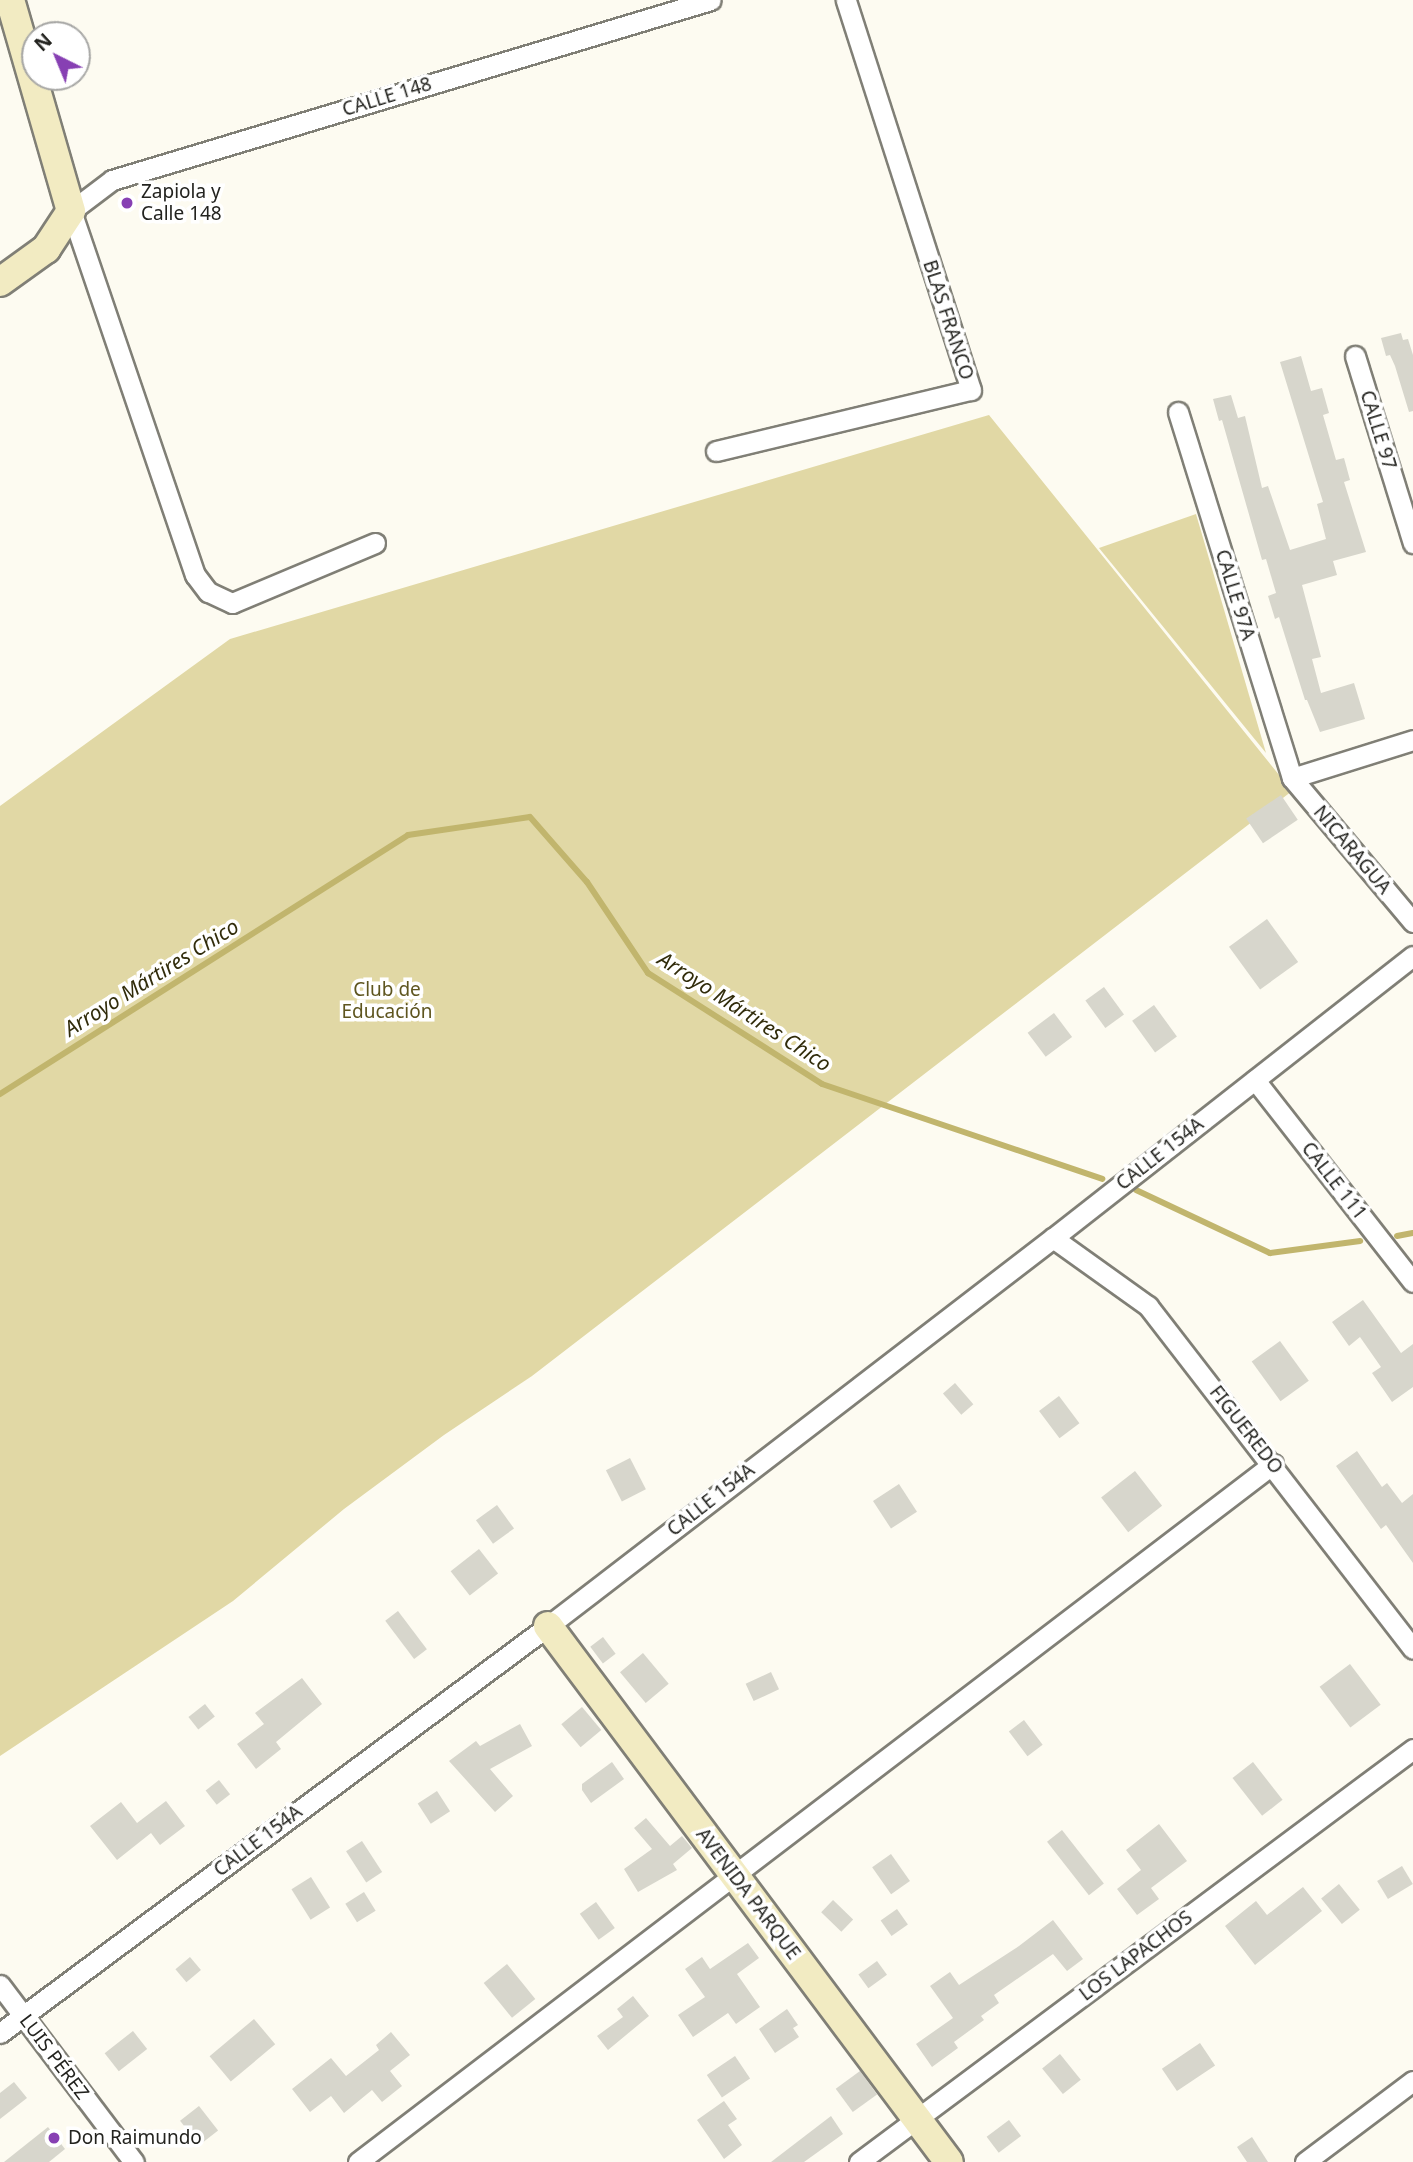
<!DOCTYPE html>
<meta charset="utf-8">
<style>
body{margin:0}
#map{position:relative;width:1413px;height:2162px;overflow:hidden;background:#fdfbf1;font-family:"Noto Sans",sans-serif}
div>[style]{position:absolute}
[style*='--x']{left:calc(var(--x)*1px);top:calc(var(--y)*1px);width:calc(var(--w)*1px);rotate:calc(var(--a)*1deg)}
.green>*{inset:0;background:#e1d8a5}
.stream>*{height:6px;margin:-3px;padding:0 3px;transform-origin:3px;border-radius:3px;background:#c1b56d}
.building>*{inset:0;background:#d7d6cc;transform-origin:0 0}
.roads{filter:drop-shadow(2px 0 #807f76) drop-shadow(-2px 0 #807f76) drop-shadow(0 2px #807f76) drop-shadow(0 -2px #807f76)}
.street>*{height:19px;margin:-9.5px;padding:0 9.5px;transform-origin:9.5px;border-radius:9.5px;background:#fff}
.secondary>*{height:28px;margin:-14px;padding:0 14px;transform-origin:14px;border-radius:14px;background:#f2ebc2}
.dots>*{width:19px;height:19px;translate:-50% -50%;box-sizing:border-box;border:4px solid #fff;border-radius:50%}
span{translate:-50% -50%;white-space:nowrap;text-align:center;line-height:1.15;-webkit-text-stroke:7px #fff;paint-order:stroke}
.street-label{font-size:19px;color:#23231f}
.poi-label{font-size:19px;color:#23231f}
.left{translate:0 -50%;text-align:left}
.park-label{font-size:19px;color:#5e551f}
.water-label{font-size:21px;color:#312c0b;font-style:italic}
.north{position:absolute;left:21px;top:21px;width:70px;height:70px;box-sizing:border-box;background:#fff;border:2px solid #a7a7a5;border-radius:50%;rotate:317deg;font-size:19px;font-weight:700;line-height:28px;text-align:center;color:#23231f}
.north::after{content:'';display:block;margin:auto;width:24px;height:32px;background:#8740b3;clip-path:polygon(50% 0,100% 100%,50% 72%,0 100%)}
</style>
<div id="map">
<div class="green">
<i style="clip-path:polygon(989px 415px,1292px 791px,532px 1376px,444px 1435px,344px 1509px,233px 1601px,0 1756px,0 806px,230px 639px)"></i>
<i style="clip-path:polygon(1196px 514px,1266px 753px,1099px 548px)"></i>
</div>
<div class="stream">
<i style="--x:0;--y:1094;--w:483;--a:-32.4"></i>
<i style="--x:408;--y:835;--w:123;--a:-8.4"></i>
<i style="--x:530;--y:817;--w:86;--a:48.8"></i>
<i style="--x:587;--y:882;--w:110;--a:56.2"></i>
<i style="--x:648;--y:973;--w:206;--a:32.5"></i>
<i style="--x:822;--y:1084;--w:296;--a:18.7"></i>
<i style="--x:1136;--y:1190;--w:148;--a:25.2"></i>
<i style="--x:1270;--y:1253;--w:91;--a:-7.6"></i>
<i style="--x:1397;--y:1236;--w:16;--a:-11"></i>
</div>
<div class="building">
<i style="clip-path:polygon(1401px 333px,1403px 340px,1408px 339px,1413px 355px,1413px 411px,1409px 412px,1395px 366px,1390px 355px,1386px 356px,1381px 338px)"></i>
<i style="clip-path:polygon(1301px 356px,1311px 391px,1322px 388px,1329px 413px,1323px 415px,1336px 460px,1344px 458px,1350px 480px,1344px 482px,1366px 552px,1333px 561px,1337px 575px,1302px 585px,1321px 657px,1312px 659px,1321px 693px,1354px 683px,1365px 719px,1320px 732px,1307px 700px,1305px 700px,1279px 617px,1275px 619px,1268px 596px,1276px 593px,1266px 559px,1262px 560px,1222px 420px,1219px 421px,1213px 399px,1231px 395px,1238px 418px,1245px 416px,1262px 488px,1268px 486px,1290px 550px,1326px 539px,1317px 504px,1323px 502px,1280px 362px)"></i>
<i style="left:1281px;top:795px;width:30px;height:42px;rotate:56deg"></i>
<i style="left:1267px;top:919px;width:53px;height:47px;rotate:54deg"></i>
<i style="left:1104px;top:987px;width:34px;height:23px;rotate:54deg"></i>
<i style="left:1154px;top:1005px;width:39px;height:27px;rotate:54deg"></i>
<i style="left:1054px;top:1013px;width:30px;height:33px;rotate:53deg"></i>
<i style="clip-path:polygon(1363px 1300px,1401px 1353px,1413px 1344px,1413px 1387px,1392px 1402px,1372px 1373px,1381px 1367px,1360px 1337px,1349px 1346px,1332px 1322px)"></i>
<i style="left:1280px;top:1341px;width:49px;height:35px;rotate:54deg"></i>
<i style="left:955px;top:1383px;width:28px;height:16px;rotate:49deg"></i>
<i style="left:1059px;top:1396px;width:34px;height:25px;rotate:53deg"></i>
<i style="clip-path:polygon(1357px 1451px,1382px 1487px,1387px 1483px,1402px 1503px,1413px 1494px,1413px 1563px,1386px 1525px,1381px 1529px,1336px 1466px)"></i>
<i style="left:630px;top:1458px;width:35px;height:27px;rotate:63deg"></i>
<i style="left:1135px;top:1471px;width:44px;height:43px;rotate:52deg"></i>
<i style="left:899px;top:1484px;width:33px;height:31px;rotate:57deg"></i>
<i style="left:497px;top:1505px;width:29px;height:26px;rotate:54deg"></i>
<i style="left:479px;top:1549px;width:31px;height:36px;rotate:52deg"></i>
<i style="left:398px;top:1611px;width:48px;height:16px;rotate:53deg"></i>
<i style="left:603px;top:1637px;width:21px;height:16px;rotate:53deg"></i>
<i style="left:643px;top:1653px;width:40px;height:30px;rotate:50deg"></i>
<i style="left:1350px;top:1664px;width:51px;height:38px;rotate:53deg"></i>
<i style="left:771px;top:1672px;width:19px;height:28px;rotate:65deg"></i>
<i style="clip-path:polygon(302px 1678px,322px 1704px,276px 1742px,281px 1749px,256px 1769px,237px 1744px,264px 1724px,255px 1713px)"></i>
<i style="left:205px;top:1704px;width:16px;height:21px;rotate:52deg"></i>
<i style="left:582px;top:1707px;width:30px;height:27px;rotate:50deg"></i>
<i style="left:1024px;top:1720px;width:31px;height:19px;rotate:53deg"></i>
<i style="clip-path:polygon(520px 1724px,532px 1746px,490px 1769px,513px 1796px,495px 1812px,449px 1761px,476px 1741px,480px 1746px)"></i>
<i style="clip-path:polygon(612px 1762px,624px 1779px,591px 1803px,582px 1790px,582px 1784px)"></i>
<i style="left:1253px;top:1762px;width:48px;height:26px;rotate:52deg"></i>
<i style="left:219px;top:1780px;width:18px;height:17px;rotate:52deg"></i>
<i style="left:437px;top:1791px;width:24px;height:23px;rotate:57deg"></i>
<i style="clip-path:polygon(166px 1801px,185px 1826px,160px 1845px,151px 1833px,117px 1860px,90px 1826px,121px 1802px,137px 1823px)"></i>
<i style="clip-path:polygon(646px 1818px,670px 1846px,682px 1836px,692px 1848px,673px 1864px,677px 1870px,638px 1892px,624px 1869px,652px 1849px,634px 1828px)"></i>
<i style="clip-path:polygon(1159px 1824px,1187px 1861px,1151px 1888px,1159px 1899px,1137px 1915px,1117px 1889px,1141px 1870px,1126px 1850px)"></i>
<i style="left:1062px;top:1830px;width:68px;height:19px;rotate:52deg"></i>
<i style="left:362px;top:1841px;width:37px;height:19px;rotate:57deg"></i>
<i style="left:891px;top:1854px;width:33px;height:23px;rotate:55deg"></i>
<i style="left:1402px;top:1866px;width:21px;height:29px;rotate:59deg"></i>
<i style="left:311px;top:1877px;width:36px;height:23px;rotate:58deg"></i>
<i style="left:1339px;top:1884px;width:33px;height:23px;rotate:51deg"></i>
<i style="clip-path:polygon(1303px 1887px,1322px 1911px,1255px 1965px,1225px 1926px,1256px 1901px,1267px 1915px)"></i>
<i style="left:364px;top:1892px;width:22px;height:22px;rotate:58deg"></i>
<i style="left:833px;top:1900px;width:28px;height:17px;rotate:44deg"></i>
<i style="left:596px;top:1902px;width:32px;height:20px;rotate:54deg"></i>
<i style="left:897px;top:1909px;width:19px;height:20px;rotate:55deg"></i>
<i style="clip-path:polygon(1053px 1920px,1083px 1959px,1067px 1971px,1053px 1954px,994px 1995px,999px 2003px,981px 2016px,984px 2020px,954px 2042px,958px 2048px,932px 2067px,916px 2044px,953px 2018px,930px 1986px,950px 1972px,959px 1985px,1019px 1946px)"></i>
<i style="clip-path:polygon(748px 1943px,759px 1958px,737px 1974px,760px 2007px,736px 2024px,728px 2013px,693px 2037px,678px 2015px,705px 1997px,685px 1969px,702px 1957px,710px 1969px)"></i>
<i style="left:190px;top:1957px;width:17px;height:19px;rotate:50deg"></i>
<i style="left:877px;top:1961px;width:17px;height:23px;rotate:54deg"></i>
<i style="left:507px;top:1964px;width:45px;height:30px;rotate:51deg"></i>
<i style="clip-path:polygon(633px 1996px,649px 2016px,608px 2050px,597px 2036px,623px 2017px,617px 2009px)"></i>
<i style="clip-path:polygon(787px 2009px,798px 2025px,793px 2028px,799px 2037px,775px 2053px,759px 2029px)"></i>
<i style="left:254px;top:2019px;width:33px;height:58px;rotate:50deg"></i>
<i style="left:133px;top:2031px;width:23px;height:36px;rotate:52deg"></i>
<i style="clip-path:polygon(391px 2032px,410px 2055px,390px 2071px,402px 2086px,382px 2102px,372px 2090px,344px 2113px,331px 2096px,310px 2112px,292px 2089px,331px 2058px,346px 2076px,379px 2050px,376px 2045px)"></i>
<i style="left:1200px;top:2043px;width:27px;height:46px;rotate:56deg"></i>
<i style="left:1060px;top:2054px;width:33px;height:23px;rotate:51deg"></i>
<i style="left:735px;top:2056px;width:27px;height:34px;rotate:56deg"></i>
<i style="left:860px;top:2071px;width:29px;height:30px;rotate:54deg"></i>
<i style="clip-path:polygon(14px 2082px,27px 2098px,0 2119px,0 2093px)"></i>
<i style="clip-path:polygon(724px 2101px,737px 2119px,728px 2125px,742px 2145px,724px 2159px,697px 2120px)"></i>
<i style="left:199px;top:2106px;width:31px;height:24px;rotate:52deg"></i>
<i style="clip-path:polygon(831px 2116px,843px 2134px,804px 2162px,771px 2162px)"></i>
<i style="left:1009px;top:2120px;width:20px;height:28px;rotate:53deg"></i>
<i style="clip-path:polygon(48px 2127px,65px 2149px,49px 2162px,4px 2162px)"></i>
<i style="clip-path:polygon(1252px 2137px,1268px 2162px,1247px 2162px,1237px 2147px)"></i>
</div>
<div class="roads">
<div class="street">
<i style="--x:1355;--y:356;--w:196;--a:72.8"></i>
<i style="--x:1178;--y:412;--w:383;--a:72.7"></i>
<i style="--x:1292;--y:778;--w:188;--a:50"></i>
<i style="--x:716;--y:451;--w:262;--a:-13.5"></i>
<i style="--x:971;--y:390;--w:410;--a:-107.8"></i>
<i style="--x:375;--y:543;--w:155;--a:157.2"></i>
<i style="--x:232;--y:603;--w:26;--a:-155"></i>
<i style="--x:208;--y:592;--w:21;--a:-127"></i>
<i style="--x:195;--y:575;--w:385;--a:-108.8"></i>
<i style="--x:71;--y:211;--w:51;--a:-37.1"></i>
<i style="--x:112;--y:180;--w:625;--a:-16.73"></i>
<i style="--x:1292;--y:778;--w:127;--a:-17.4"></i>
<i style="--x:1255;--y:1080;--w:256;--a:52"></i>
<i style="--x:1053;--y:1238;--w:117;--a:35.6"></i>
<i style="--x:1148;--y:1306;--w:433;--a:52.3"></i>
<i style="--x:0;--y:1985;--w:222;--a:52.9"></i>
<i style="--x:0;--y:2033;--w:683;--a:-36.6"></i>
<i style="--x:548;--y:1626;--w:637;--a:-37.54"></i>
<i style="--x:1053;--y:1238;--w:457;--a:-38.1"></i>
<i style="--x:358;--y:2162;--w:1151;--a:-37.34"></i>
<i style="--x:859;--y:2162;--w:691;--a:-36.7"></i>
<i style="--x:1305;--y:2162;--w:135;--a:-36.9"></i>
</div>
<div class="secondary">
<i style="--x:0;--y:282;--w:57;--a:-35.7"></i>
<i style="--x:46;--y:249;--w:45;--a:-56.7"></i>
<i style="--x:71;--y:211;--w:220;--a:-106.1"></i>
<i style="--x:548;--y:1626;--w:669;--a:53.2"></i>
</div>
</div>
<div class="dots">
<i style="left:127px;top:203px;background:#8740b3"></i>
<i style="left:54px;top:2138px;background:#8740b3"></i>
</div>
<div class="street-label">
<span style="left:387px;top:97px;rotate:-17deg">CALLE 148</span>
<span style="left:948px;top:320px;rotate:72deg">BLAS FRANCO</span>
<span style="left:1378px;top:430px;rotate:73deg">CALLE 97</span>
<span style="left:1235px;top:595px;rotate:73deg">CALLE 97A</span>
<span style="left:1352px;top:850px;rotate:50deg">NICARAGUA</span>
<span style="left:1160px;top:1154px;rotate:-38deg">CALLE 154A</span>
<span style="left:1334px;top:1181px;rotate:52deg">CALLE 111</span>
<span style="left:1246px;top:1430px;rotate:52deg">FIGUEREDO</span>
<span style="left:711px;top:1500px;rotate:-38deg">CALLE 154A</span>
<span style="left:258px;top:1841px;rotate:-37deg">CALLE 154A</span>
<span style="left:748px;top:1894px;rotate:53deg">AVENIDA PARQUE</span>
<span style="left:1136px;top:1956px;rotate:-37deg">LOS LAPACHOS</span>
<span style="left:54px;top:2057px;rotate:53deg">LUIS PÉREZ</span>
</div>
<div class="poi-label">
<span class="left" style="left:141px;top:203px">Zapiola y<br>Calle 148</span>
<span class="left" style="left:68px;top:2138px">Don Raimundo</span>
</div>
<div class="park-label">
<span style="left:387px;top:1001px">Club de<br>Educación</span>
</div>
<div class="water-label">
<span style="left:151px;top:977px;rotate:-32deg">Arroyo Mártires Chico</span>
<span style="left:745px;top:1011px;rotate:33deg">Arroyo Mártires Chico</span>
</div>
<div class="north">N</div>
</div>
